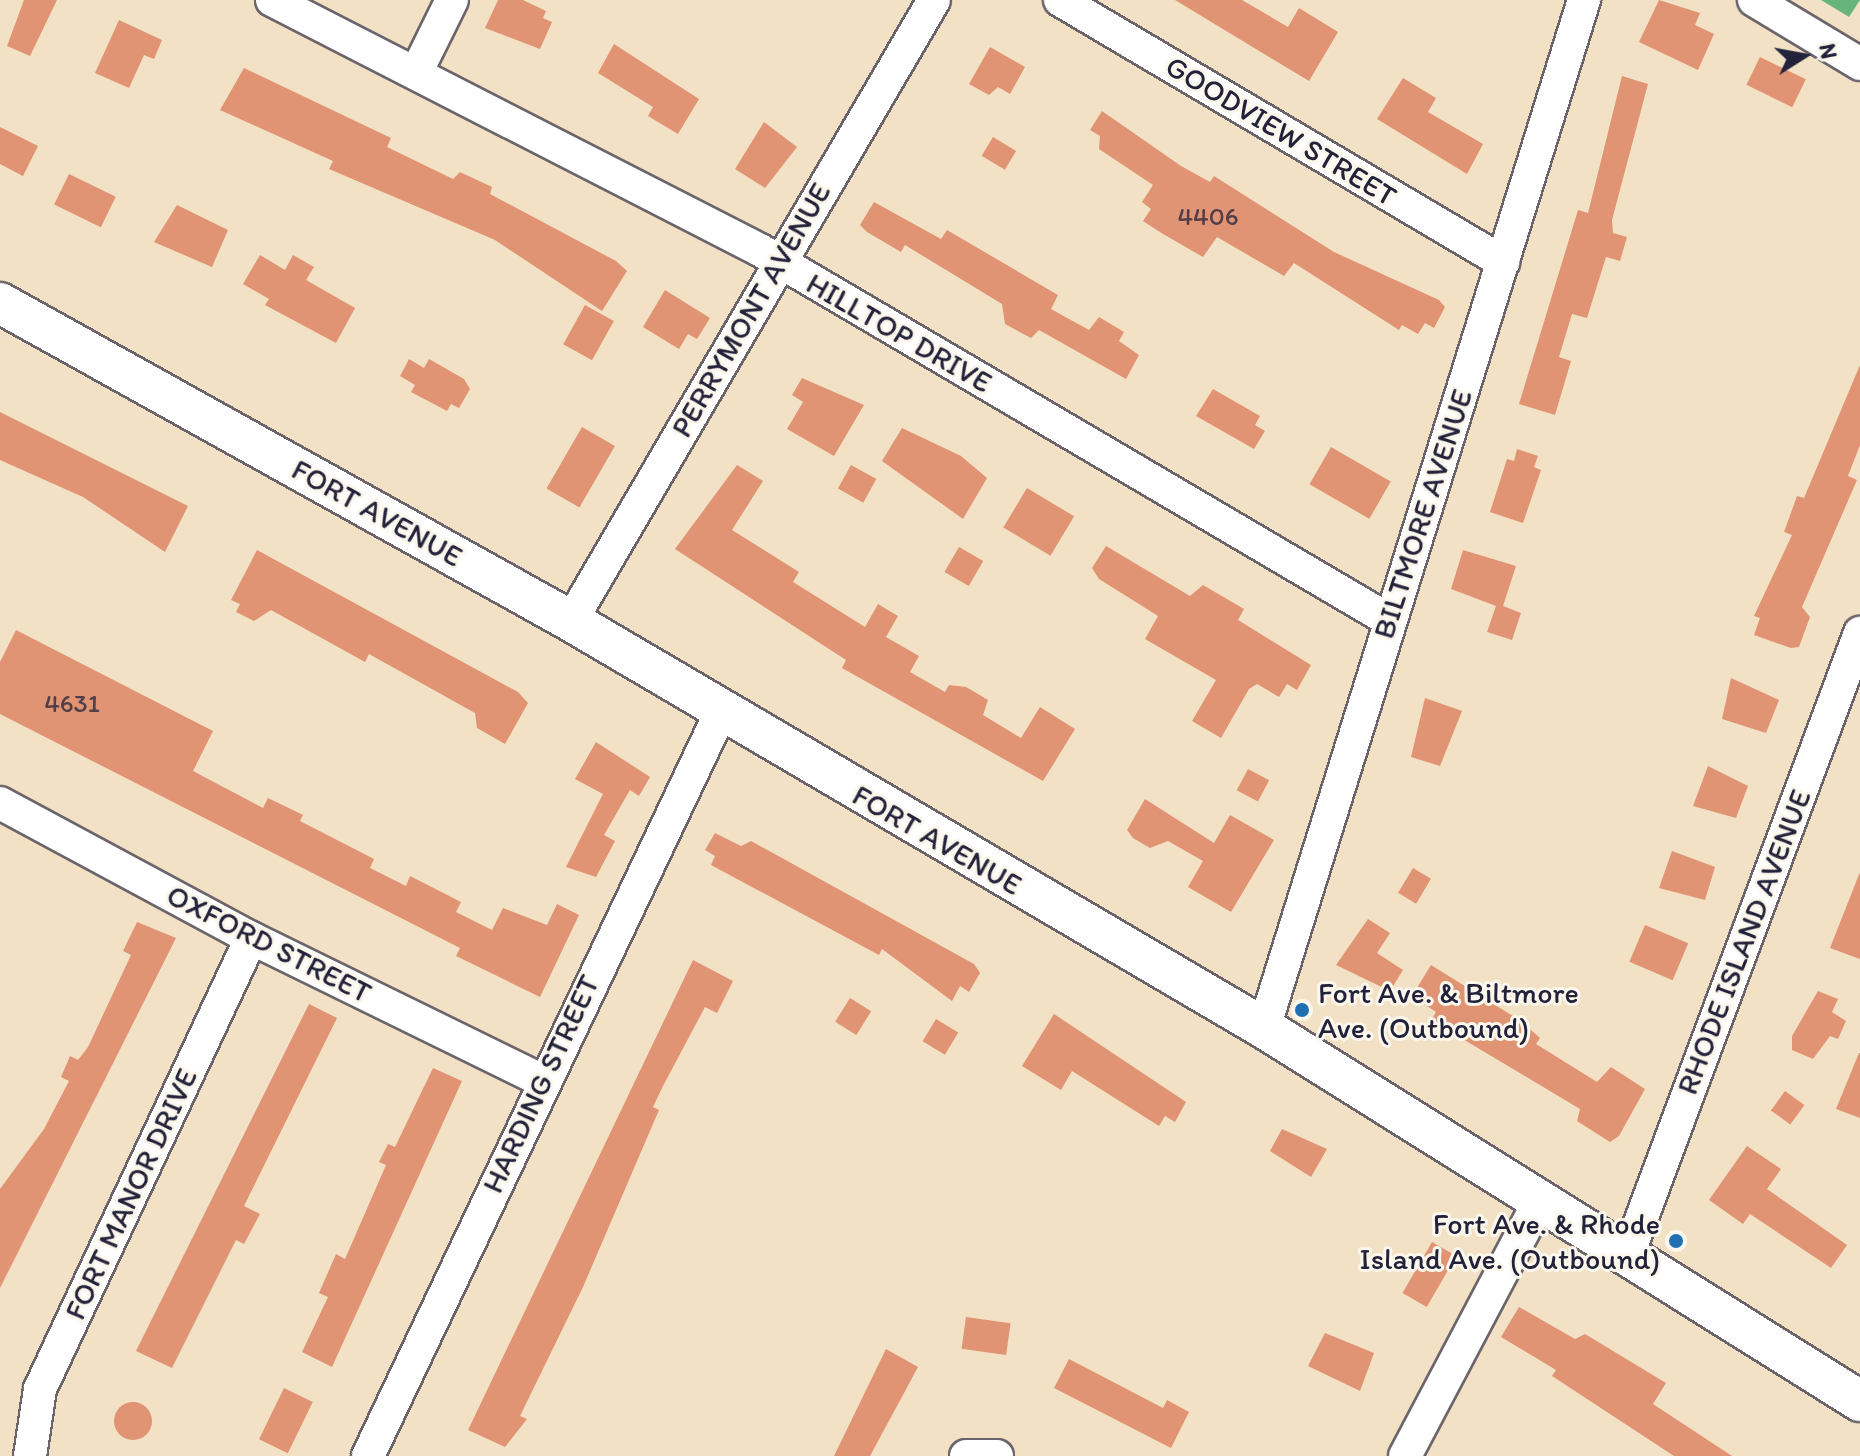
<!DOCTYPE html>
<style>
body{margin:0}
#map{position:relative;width:1860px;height:1456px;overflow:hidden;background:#f2e1c4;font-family:Itim,sans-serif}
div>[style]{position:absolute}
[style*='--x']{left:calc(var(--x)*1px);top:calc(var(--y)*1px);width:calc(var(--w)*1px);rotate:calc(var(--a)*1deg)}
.forest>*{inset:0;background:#68b47d}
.building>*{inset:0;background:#e09474;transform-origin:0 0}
.round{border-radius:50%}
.roads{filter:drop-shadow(2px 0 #6b656b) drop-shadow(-2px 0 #6b656b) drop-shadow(0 2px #6b656b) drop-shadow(0 -2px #6b656b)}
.minor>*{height:32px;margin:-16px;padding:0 16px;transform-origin:16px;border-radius:16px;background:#fff}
.major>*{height:40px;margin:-20px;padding:0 20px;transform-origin:20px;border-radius:20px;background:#fff}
.dots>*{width:22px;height:22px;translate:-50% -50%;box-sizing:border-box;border:4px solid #fbf7ec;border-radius:50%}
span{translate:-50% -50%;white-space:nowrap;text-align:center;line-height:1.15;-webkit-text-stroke:6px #fbf7ec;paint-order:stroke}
.number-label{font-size:26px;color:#523e49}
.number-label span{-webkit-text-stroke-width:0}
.street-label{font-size:30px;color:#22223b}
.poi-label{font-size:30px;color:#22223b}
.left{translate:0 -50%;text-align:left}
.right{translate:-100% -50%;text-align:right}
.north{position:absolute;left:1764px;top:16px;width:80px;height:80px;-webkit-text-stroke:6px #fbf7ec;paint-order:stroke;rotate:79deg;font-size:22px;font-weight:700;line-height:32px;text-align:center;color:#22223b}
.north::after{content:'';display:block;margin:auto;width:28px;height:36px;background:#22223b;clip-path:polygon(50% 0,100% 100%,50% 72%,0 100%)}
</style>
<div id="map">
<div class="forest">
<i style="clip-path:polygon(1821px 0,1860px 0,1849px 17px)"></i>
</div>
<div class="building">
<i style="clip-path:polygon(24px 0,57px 0,30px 56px,7px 46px)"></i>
<i style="clip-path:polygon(498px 0,523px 0,546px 11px,543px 18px,552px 22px,540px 49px,485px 28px)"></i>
<i style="clip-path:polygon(1175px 0,1242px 0,1288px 27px,1299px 8px,1338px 32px,1309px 81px)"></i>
<i style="clip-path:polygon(1659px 0,1700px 13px,1695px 25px,1714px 34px,1698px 70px,1639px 42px)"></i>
<i style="clip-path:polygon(119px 20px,162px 40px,154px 59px,144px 55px,129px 88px,95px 73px)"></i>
<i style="clip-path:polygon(614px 44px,699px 99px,678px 134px,648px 116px,653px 107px,598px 73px)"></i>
<i style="clip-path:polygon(990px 47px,1025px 67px,1010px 94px,998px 87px,989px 95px,969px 84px)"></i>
<i style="left:1760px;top:57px;width:51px;height:31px;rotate:26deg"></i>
<i style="clip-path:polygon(244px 68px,391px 138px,387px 147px,453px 179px,460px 172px,492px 187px,490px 194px,616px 261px,627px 271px,602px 311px,495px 240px,329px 169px,333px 161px,220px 110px)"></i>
<i style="clip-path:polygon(1622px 76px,1648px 84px,1612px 220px,1613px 233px,1627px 237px,1620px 261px,1606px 257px,1587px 318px,1572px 314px,1559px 357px,1571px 361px,1555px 415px,1519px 404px,1578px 210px,1588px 213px)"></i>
<i style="clip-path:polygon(1403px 78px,1436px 98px,1428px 112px,1483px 144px,1467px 174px,1377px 119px)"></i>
<i style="clip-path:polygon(1102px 111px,1181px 166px,1210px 182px,1214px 176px,1334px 252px,1439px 300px,1445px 307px,1434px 328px,1425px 323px,1418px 334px,1402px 325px,1399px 330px,1294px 263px,1284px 276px,1217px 237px,1203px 257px,1163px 234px,1143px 221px,1151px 209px,1142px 202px,1153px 185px,1099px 149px,1100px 136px,1090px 130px)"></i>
<i style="clip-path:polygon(764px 122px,797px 147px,765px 188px,735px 169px)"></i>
<i style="clip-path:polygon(0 127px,38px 146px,23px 176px,0 164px)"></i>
<i style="left:993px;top:137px;width:27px;height:22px;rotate:31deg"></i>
<i style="left:69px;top:174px;width:52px;height:34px;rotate:26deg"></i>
<i style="clip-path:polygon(874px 202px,941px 239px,947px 230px,1058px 295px,1051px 309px,1089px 330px,1099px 317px,1124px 332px,1119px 341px,1139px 355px,1126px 379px,1039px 330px,1031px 338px,1005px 324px,1002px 304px,905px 245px,901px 252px,867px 232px,860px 225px)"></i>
<i style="clip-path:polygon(177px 205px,228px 230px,212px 267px,154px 242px)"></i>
<i style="clip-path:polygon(260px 255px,285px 270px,293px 255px,314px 267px,306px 280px,355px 308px,336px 343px,265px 305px,269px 299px,243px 284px)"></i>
<i style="clip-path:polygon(665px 290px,710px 318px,697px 339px,688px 334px,679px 349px,643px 327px)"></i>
<i style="left:585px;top:305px;width:33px;height:45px;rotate:29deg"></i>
<i style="clip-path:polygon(409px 359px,424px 368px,429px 359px,464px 379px,470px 389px,459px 408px,451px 404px,447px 411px,411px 392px,415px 385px,400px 376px)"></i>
<i style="clip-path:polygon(1860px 365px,1860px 445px,1848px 476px,1857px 480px,1802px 607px,1810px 617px,1799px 647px,1791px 648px,1754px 635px,1760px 618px,1754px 616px,1792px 535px,1784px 532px,1797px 496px,1804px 498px)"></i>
<i style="clip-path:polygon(802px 378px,864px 405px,834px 456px,787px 429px,803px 402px,792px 395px)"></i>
<i style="clip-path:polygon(1213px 389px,1260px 416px,1255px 425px,1265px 431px,1254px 449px,1196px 416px)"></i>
<i style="clip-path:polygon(0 412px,188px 506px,165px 552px,83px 497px,0 460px)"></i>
<i style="left:582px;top:427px;width:38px;height:71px;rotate:30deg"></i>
<i style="clip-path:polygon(902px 428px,961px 456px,987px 478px,963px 519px,882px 461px)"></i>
<i style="left:1331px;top:447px;width:69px;height:43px;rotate:30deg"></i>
<i style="clip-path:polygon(1517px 449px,1538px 456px,1534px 467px,1541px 470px,1523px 523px,1490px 512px,1507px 459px,1514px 461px)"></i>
<i style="clip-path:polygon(737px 465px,763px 481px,732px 530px,799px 572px,793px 582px,865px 627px,878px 604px,898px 616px,886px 637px,919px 656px,910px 672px,945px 692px,949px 685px,966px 687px,988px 700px,983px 715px,1021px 738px,1040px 707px,1075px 729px,1043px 781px,842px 668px,846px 660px,675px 549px)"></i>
<i style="left:851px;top:465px;width:29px;height:27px;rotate:29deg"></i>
<i style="left:1027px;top:488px;width:55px;height:46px;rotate:31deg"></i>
<i style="clip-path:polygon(1106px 546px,1190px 596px,1203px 585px,1244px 609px,1238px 620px,1311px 665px,1297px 690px,1287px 684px,1279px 697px,1257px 684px,1249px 689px,1221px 738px,1192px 721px,1216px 680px,1145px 639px,1158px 616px,1099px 579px,1092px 568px)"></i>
<i style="left:959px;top:547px;width:28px;height:29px;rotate:30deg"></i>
<i style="clip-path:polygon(257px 550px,518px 692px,528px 703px,505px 744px,477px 728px,475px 713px,369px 654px,365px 662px,271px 610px,254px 621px,236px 612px,240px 604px,231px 600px)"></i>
<i style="clip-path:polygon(1463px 550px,1516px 566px,1503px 606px,1521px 613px,1512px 640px,1487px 632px,1496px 606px,1451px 589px)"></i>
<i style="clip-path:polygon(16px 630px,213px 731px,193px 771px,263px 808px,268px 798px,303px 815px,300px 821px,374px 859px,370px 868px,406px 886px,410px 876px,461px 902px,456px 912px,492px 930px,503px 908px,547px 925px,557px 904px,579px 915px,540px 997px,456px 956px,460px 948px,0 714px,0 662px)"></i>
<i style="clip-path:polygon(1731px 678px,1779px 700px,1766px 733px,1722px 719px)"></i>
<i style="clip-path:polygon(1425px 698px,1462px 711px,1440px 766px,1411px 757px)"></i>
<i style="clip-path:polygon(596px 742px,650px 777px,639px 796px,630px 790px,604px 835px,615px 841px,596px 877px,566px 867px,603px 794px,575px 779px)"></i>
<i style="clip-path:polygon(1708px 766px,1748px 786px,1736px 818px,1693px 806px)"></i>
<i style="left:1248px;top:769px;width:24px;height:24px;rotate:28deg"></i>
<i style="clip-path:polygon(1145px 799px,1214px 843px,1230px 815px,1274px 840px,1231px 912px,1188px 887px,1203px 861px,1168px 841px,1150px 848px,1133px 838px,1127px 830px)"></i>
<i style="clip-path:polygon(715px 833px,741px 846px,751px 841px,974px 964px,980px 973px,969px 992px,960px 986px,952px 1001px,882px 949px,879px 955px,711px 865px,715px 856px,705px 850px)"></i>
<i style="clip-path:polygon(1672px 851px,1715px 867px,1705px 900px,1659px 888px)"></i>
<i style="left:1413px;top:868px;width:21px;height:29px;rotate:31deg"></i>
<i style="clip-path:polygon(1860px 872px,1860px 959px,1830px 948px)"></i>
<i style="clip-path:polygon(1368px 919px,1390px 933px,1377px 953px,1403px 970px,1390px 991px,1336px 965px)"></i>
<i style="clip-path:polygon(137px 922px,176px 938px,0 1288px,0 1189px,44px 1129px,69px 1081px,61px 1077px,70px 1056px,78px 1060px,88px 1047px,131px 955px,123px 951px)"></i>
<i style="left:1645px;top:925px;width:47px;height:40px;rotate:23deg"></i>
<i style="clip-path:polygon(693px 960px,733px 981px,717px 1013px,705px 1007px,663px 1086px,653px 1107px,659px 1110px,583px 1287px,520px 1416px,527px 1419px,505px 1447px,468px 1430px)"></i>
<i style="clip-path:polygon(1431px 965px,1521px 1021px,1540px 1038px,1536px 1044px,1597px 1082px,1611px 1067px,1645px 1089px,1619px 1136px,1610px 1142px,1577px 1121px,1580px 1109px,1431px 1020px,1436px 1012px,1412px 996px)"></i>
<i style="clip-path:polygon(1818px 991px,1838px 999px,1832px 1012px,1846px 1021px,1838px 1039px,1830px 1036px,1813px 1059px,1792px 1050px,1792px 1036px)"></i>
<i style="left:850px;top:998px;width:25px;height:28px;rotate:32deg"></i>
<i style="clip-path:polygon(309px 1004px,337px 1018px,244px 1206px,260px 1214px,244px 1244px,236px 1240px,172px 1368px,136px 1351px)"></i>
<i style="clip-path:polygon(1054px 1014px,1186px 1102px,1175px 1122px,1165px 1116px,1159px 1126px,1072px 1071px,1061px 1090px,1022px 1066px)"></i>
<i style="left:936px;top:1019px;width:26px;height:26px;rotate:31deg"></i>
<i style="clip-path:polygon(1859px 1053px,1860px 1053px,1860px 1118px,1836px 1109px)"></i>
<i style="clip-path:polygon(433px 1068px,462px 1081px,332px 1367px,302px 1352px,328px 1297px,319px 1293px,336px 1254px,345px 1259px,386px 1165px,379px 1162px,388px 1144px,395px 1147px)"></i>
<i style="left:1785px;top:1091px;width:24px;height:24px;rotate:36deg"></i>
<i style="clip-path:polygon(1282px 1129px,1327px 1149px,1311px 1177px,1270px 1151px)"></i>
<i style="clip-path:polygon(1747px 1146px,1781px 1169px,1767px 1189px,1847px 1245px,1831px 1268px,1750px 1214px,1743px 1224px,1709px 1200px)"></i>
<i style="left:1432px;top:1242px;width:28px;height:59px;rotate:30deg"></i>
<i style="clip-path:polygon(1519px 1307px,1575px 1339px,1585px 1334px,1666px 1383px,1653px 1404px,1732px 1456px,1674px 1456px,1552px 1376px,1556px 1370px,1501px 1337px)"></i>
<i style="left:966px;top:1317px;width:45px;height:32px;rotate:8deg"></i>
<i style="clip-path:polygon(1325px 1333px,1374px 1353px,1360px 1391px,1308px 1366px)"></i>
<i style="clip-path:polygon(886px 1349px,918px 1367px,870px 1456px,834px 1456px)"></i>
<i style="clip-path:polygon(1069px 1359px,1163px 1408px,1167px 1400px,1189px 1412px,1171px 1448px,1054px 1388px)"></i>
<i style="left:284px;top:1388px;width:32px;height:57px;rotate:26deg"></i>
<i class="round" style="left:114px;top:1402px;width:38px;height:38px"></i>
</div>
<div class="roads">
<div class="minor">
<i style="--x:272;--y:0;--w:548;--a:27.13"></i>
<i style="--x:760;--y:250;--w:730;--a:30.47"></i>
<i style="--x:1060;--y:0;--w:515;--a:30.6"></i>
<i style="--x:1754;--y:0;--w:124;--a:31.1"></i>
<i style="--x:417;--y:71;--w:79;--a:-63.8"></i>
<i style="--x:571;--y:621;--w:719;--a:-59.69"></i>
<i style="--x:0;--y:803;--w:285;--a:28.3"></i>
<i style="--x:251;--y:938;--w:323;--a:26.1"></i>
<i style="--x:1264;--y:1028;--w:1077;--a:-72.71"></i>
<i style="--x:1629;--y:1252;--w:661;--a:-69.54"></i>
<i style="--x:30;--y:1456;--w:68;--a:-81.5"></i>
<i style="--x:40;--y:1389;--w:498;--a:-64.9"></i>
<i style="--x:368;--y:1456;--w:821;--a:-64.62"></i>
<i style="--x:966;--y:1456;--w:31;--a:0"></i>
<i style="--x:1405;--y:1456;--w:289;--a:-62.2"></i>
</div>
<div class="major">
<i style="--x:0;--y:303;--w:654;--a:29.11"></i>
<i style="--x:571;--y:621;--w:804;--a:30.43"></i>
<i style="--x:1264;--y:1028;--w:703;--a:32.04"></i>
</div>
</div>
<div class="dots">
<i style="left:1302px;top:1010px;background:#1f6fb2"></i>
<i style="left:1676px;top:1241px;background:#1f6fb2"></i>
</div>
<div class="number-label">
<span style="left:1208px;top:217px">4406</span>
<span style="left:72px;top:704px">4631</span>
</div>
<div class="street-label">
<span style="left:1281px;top:131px;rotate:31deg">GOODVIEW STREET</span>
<span style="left:751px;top:310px;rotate:-60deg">PERRYMONT AVENUE</span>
<span style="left:899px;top:333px;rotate:30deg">HILLTOP DRIVE</span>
<span style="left:377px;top:513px;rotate:29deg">FORT AVENUE</span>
<span style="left:1423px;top:514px;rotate:-72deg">BILTMORE AVENUE</span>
<span style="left:937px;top:840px;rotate:30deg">FORT AVENUE</span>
<span style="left:1744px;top:942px;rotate:-69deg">RHODE ISLAND AVENUE</span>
<span style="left:269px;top:944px;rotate:27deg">OXFORD STREET</span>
<span style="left:541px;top:1084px;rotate:-65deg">HARDING STREET</span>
<span style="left:131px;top:1194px;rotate:-65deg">FORT MANOR DRIVE</span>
</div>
<div class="poi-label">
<span class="left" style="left:1318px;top:1010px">Fort Ave. &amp; Biltmore<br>Ave. (Outbound)</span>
<span class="right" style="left:1660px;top:1241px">Fort Ave. &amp; Rhode<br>Island Ave. (Outbound)</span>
</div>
<div class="north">N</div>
</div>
